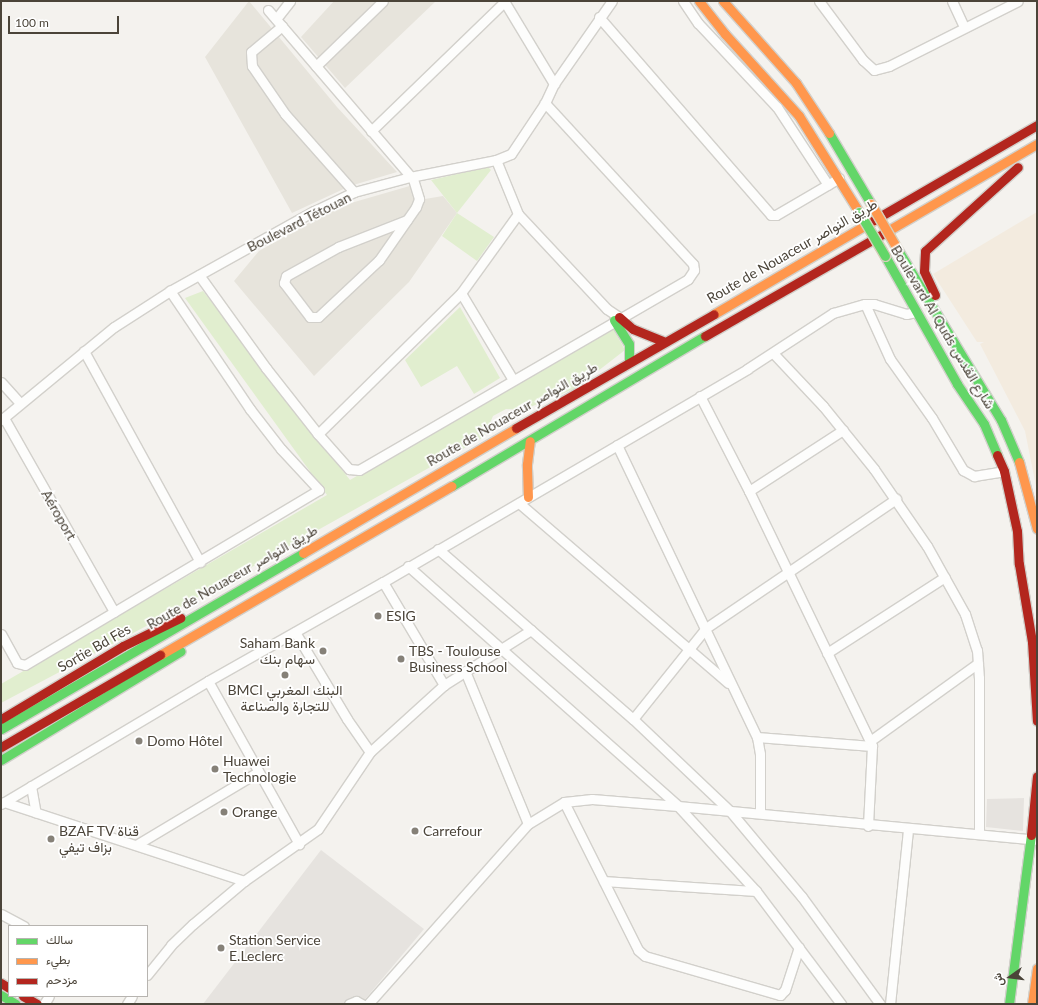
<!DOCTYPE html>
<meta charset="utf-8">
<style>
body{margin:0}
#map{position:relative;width:1038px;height:1005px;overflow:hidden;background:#f4f2ee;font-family:Lato,Vazirmatn,sans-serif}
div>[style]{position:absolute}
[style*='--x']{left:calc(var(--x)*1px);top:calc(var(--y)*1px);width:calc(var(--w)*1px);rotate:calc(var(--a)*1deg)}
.residential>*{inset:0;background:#e7e4dc}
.commercial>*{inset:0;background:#f3ebdf}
.green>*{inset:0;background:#e1eecf}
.parking>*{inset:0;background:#e6e3df}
.roads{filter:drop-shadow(1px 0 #d2d0cb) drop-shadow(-1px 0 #d2d0cb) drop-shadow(0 1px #d2d0cb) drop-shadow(0 -1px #d2d0cb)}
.street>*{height:9px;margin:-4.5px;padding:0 4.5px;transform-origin:4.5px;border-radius:4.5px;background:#fdfdfc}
.fast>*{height:9px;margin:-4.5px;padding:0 4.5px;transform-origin:4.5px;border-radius:4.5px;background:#63d668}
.slow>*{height:9px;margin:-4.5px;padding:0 4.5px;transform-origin:4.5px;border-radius:4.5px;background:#ff974d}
.jam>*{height:9px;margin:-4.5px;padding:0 4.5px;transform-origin:4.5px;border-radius:4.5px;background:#b3261e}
.bridges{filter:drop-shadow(1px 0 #d6cebb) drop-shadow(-1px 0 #d6cebb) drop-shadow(0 1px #d6cebb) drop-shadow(0 -1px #d6cebb)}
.fast-bridge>*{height:9px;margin:-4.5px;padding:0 4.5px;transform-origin:4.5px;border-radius:4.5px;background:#63d668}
.slow-bridge>*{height:9px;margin:-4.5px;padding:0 4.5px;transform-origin:4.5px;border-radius:4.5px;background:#ff974d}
.dots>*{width:11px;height:11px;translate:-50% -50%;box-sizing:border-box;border:2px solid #fff;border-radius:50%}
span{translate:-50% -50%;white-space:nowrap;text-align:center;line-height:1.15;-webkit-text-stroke:3.5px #fff;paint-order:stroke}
.street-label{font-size:14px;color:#4b4439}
.poi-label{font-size:14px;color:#4b4439}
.left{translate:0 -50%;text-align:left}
.right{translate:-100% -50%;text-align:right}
.frame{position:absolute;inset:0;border:2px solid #4b4439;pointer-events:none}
.legend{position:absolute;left:8px;top:925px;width:140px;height:72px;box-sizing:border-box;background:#fff;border:1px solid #b7b4b0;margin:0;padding:5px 7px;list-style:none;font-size:12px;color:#4b4439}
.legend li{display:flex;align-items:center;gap:8px;height:20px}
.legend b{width:20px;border:1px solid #b7b4b0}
.north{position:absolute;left:990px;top:957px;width:40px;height:40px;-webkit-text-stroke:3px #fff;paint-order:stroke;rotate:256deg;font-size:11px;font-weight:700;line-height:16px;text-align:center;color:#4b4439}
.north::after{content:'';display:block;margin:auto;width:14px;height:18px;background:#4b4439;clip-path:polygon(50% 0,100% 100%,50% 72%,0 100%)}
.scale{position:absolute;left:8px;top:16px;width:111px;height:18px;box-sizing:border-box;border:2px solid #4b4439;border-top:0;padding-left:5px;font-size:12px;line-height:14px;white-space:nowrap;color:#4b4439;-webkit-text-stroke:3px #fff;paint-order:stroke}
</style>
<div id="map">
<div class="residential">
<i style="clip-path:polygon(249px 1px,337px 107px,397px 172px,350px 186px,292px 213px,205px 57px)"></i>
<i style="clip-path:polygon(334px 1px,436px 1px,345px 88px,301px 37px)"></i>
<i style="clip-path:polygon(420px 183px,425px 199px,443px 196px,457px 213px,409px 282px,314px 376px,234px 281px,259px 251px,323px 215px,351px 203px)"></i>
</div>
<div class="commercial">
<i style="clip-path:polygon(1037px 212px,1037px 491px,1025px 431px,980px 344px,984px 342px,977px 342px,933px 274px)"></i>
</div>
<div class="green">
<i style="clip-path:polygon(488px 167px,491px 170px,457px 213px,494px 237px,477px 261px,442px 236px,457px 213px,431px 180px)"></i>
<i style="clip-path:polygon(203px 291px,350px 480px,612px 327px,625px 350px,576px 388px,523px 410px,506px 409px,493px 416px,484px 437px,152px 623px,1px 703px,1px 684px,327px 495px,185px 298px)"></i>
<i style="clip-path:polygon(460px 307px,500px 378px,474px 394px,457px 366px,421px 387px,405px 360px)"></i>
</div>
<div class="parking">
<i style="clip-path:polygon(1024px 798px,1023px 831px,986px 827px,987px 799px)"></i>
<i style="clip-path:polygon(321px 850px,424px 929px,361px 1004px,203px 1004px)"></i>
</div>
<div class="roads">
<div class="street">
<i style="--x:504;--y:1;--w:97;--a:58.9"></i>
<i style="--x:683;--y:1;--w:27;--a:56"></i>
<i style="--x:698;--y:23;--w:115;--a:46.8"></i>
<i style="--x:777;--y:107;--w:93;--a:56.8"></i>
<i style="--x:819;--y:1;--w:74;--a:53.3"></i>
<i style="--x:863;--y:60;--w:15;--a:42"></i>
<i style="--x:874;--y:70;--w:16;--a:-15"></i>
<i style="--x:889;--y:66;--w:144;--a:-26.7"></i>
<i style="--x:952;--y:1;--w:29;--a:65"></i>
<i style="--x:268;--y:10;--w:223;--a:49.4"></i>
<i style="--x:413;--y:179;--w:21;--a:73"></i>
<i style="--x:419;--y:199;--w:9;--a:111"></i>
<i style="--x:416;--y:207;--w:65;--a:124.9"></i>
<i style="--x:379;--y:260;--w:83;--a:136.9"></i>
<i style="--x:318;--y:317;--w:8;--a:180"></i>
<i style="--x:310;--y:317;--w:43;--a:-127.4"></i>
<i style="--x:284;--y:283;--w:7;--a:-74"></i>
<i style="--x:286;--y:276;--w:60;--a:-29.1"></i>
<i style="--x:338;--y:247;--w:74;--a:-21.4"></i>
<i style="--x:599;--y:17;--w:262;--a:49"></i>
<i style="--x:771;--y:215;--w:5;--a:0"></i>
<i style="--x:776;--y:215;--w:73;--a:-30.4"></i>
<i style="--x:276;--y:19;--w:23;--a:-52"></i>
<i style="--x:282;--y:26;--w:40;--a:140"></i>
<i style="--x:251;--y:52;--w:14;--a:86"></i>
<i style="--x:252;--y:66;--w:58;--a:55.5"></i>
<i style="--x:285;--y:114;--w:104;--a:48.5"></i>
<i style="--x:316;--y:66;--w:93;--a:-44.1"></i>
<i style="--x:371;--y:131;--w:187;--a:-44.1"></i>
<i style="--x:496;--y:160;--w:58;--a:67.8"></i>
<i style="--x:518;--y:214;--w:130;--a:46.9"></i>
<i style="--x:607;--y:309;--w:14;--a:34"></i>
<i style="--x:199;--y:275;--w:115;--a:54.2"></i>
<i style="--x:266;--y:368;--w:84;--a:51.8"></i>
<i style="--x:318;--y:434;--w:47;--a:48.5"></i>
<i style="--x:349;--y:469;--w:10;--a:6"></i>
<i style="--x:359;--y:470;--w:380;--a:-30.1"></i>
<i style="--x:688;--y:279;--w:11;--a:-56"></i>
<i style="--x:694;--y:270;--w:6;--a:-99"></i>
<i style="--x:693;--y:264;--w:219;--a:-132.6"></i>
<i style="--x:461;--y:293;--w:101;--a:59.1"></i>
<i style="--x:865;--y:304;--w:60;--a:65.6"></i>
<i style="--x:890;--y:359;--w:72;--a:54.6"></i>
<i style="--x:932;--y:418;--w:61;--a:59.2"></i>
<i style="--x:963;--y:470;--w:13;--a:29"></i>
<i style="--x:974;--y:476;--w:30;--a:-9"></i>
<i style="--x:84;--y:351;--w:241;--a:61.2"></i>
<i style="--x:773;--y:353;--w:73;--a:46.7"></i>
<i style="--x:823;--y:406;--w:81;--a:51"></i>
<i style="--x:874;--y:469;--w:93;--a:55.5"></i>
<i style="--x:927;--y:546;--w:78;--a:60.8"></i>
<i style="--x:965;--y:614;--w:38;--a:72"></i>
<i style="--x:977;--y:650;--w:28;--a:86"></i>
<i style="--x:979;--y:678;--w:155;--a:90"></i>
<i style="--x:1;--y:382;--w:28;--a:48"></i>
<i style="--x:700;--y:396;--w:107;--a:62.7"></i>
<i style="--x:749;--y:491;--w:283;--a:64.2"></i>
<i style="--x:872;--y:746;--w:80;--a:92.9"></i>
<i style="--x:4;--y:418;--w:223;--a:60.4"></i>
<i style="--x:1;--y:420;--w:146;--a:-39.5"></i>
<i style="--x:114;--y:327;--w:67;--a:-32.7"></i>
<i style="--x:170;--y:291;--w:165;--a:-29.1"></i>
<i style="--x:314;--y:211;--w:44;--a:-25.4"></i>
<i style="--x:354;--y:192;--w:58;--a:-15"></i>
<i style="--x:410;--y:177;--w:88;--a:-11.2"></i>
<i style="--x:496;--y:160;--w:16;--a:-22"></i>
<i style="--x:511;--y:154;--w:61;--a:-56.3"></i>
<i style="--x:545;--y:103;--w:21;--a:-65"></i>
<i style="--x:554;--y:84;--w:101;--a:-55.1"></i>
<i style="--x:318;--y:434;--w:201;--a:-44.6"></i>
<i style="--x:461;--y:293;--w:97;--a:-54.2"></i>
<i style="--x:617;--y:445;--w:324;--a:64.4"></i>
<i style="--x:757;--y:737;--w:17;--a:80"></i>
<i style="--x:760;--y:754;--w:59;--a:90"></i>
<i style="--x:749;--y:491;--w:112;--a:-33"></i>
<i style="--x:519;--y:503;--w:276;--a:40.7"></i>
<i style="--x:438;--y:549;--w:259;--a:41.1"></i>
<i style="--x:633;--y:719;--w:134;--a:43.5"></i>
<i style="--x:730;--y:811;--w:112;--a:50.1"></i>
<i style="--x:802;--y:897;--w:132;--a:53.9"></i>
<i style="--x:408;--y:566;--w:361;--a:41.6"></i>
<i style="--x:678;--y:806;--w:115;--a:47.5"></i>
<i style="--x:756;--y:891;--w:141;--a:53"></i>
<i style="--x:383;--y:582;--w:120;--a:59.4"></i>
<i style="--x:295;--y:632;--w:101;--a:59.1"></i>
<i style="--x:347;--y:719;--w:40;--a:55.1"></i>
<i style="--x:1;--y:634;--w:33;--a:61"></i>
<i style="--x:17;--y:663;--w:8;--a:14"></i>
<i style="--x:25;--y:665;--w:342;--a:-30.8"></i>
<i style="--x:319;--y:490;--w:56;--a:-132.8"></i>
<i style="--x:281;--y:449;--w:51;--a:-127.8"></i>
<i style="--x:250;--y:409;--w:143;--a:-124.1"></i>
<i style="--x:827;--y:653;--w:140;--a:-32.8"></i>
<i style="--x:465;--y:671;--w:165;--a:67.6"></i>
<i style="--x:208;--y:681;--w:187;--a:60.8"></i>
<i style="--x:633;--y:719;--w:117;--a:-51.3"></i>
<i style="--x:706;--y:628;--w:230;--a:-34.2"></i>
<i style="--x:757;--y:737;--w:115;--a:4.5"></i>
<i style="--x:870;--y:741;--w:133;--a:-35.8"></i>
<i style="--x:31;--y:786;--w:27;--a:80"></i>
<i style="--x:4;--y:802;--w:253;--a:18.2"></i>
<i style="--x:564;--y:802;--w:165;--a:63.4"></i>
<i style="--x:638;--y:950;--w:9;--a:41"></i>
<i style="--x:645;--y:956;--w:141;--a:16.1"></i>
<i style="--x:780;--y:995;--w:7;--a:-45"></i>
<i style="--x:785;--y:990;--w:45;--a:-72"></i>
<i style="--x:1;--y:804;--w:241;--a:-30.7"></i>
<i style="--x:208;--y:681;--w:201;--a:-29.5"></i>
<i style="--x:383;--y:582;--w:422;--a:-30.3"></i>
<i style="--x:747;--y:369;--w:103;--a:-33.1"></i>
<i style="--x:833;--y:313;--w:33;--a:-16"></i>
<i style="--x:865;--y:304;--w:9;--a:0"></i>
<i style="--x:874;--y:304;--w:34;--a:17"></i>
<i style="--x:906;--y:314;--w:10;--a:-11"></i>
<i style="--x:136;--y:845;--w:142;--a:-30.9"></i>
<i style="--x:604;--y:881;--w:152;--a:3.8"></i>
<i style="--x:1;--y:914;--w:26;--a:28"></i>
<i style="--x:147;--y:975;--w:38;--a:-51"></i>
<i style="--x:171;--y:945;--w:30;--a:-44"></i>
<i style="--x:193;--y:924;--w:67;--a:-40.1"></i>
<i style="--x:244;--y:881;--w:90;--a:-35.1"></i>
<i style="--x:318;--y:829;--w:93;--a:-56"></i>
<i style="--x:370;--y:752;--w:100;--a:-42.2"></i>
<i style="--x:444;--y:685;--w:103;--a:-32.3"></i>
<i style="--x:44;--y:1004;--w:9;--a:-58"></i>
<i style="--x:127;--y:1004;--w:9;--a:-58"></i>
<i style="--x:349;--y:1004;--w:8;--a:-23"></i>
<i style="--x:356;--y:1001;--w:7;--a:27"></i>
<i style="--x:368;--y:1004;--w:241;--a:-48.4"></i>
<i style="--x:528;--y:824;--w:42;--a:-31.4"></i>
<i style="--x:564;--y:802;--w:28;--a:-6"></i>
<i style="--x:592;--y:799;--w:86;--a:4.7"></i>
<i style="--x:678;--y:806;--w:360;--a:5.4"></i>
<i style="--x:890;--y:1004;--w:176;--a:-84.1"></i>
</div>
<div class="fast">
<i style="--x:829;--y:133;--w:82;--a:59.4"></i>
<i style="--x:898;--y:250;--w:199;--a:58.8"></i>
<i style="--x:1001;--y:420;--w:46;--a:66.8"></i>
<i style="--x:885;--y:256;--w:147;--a:60.6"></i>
<i style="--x:957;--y:384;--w:48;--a:56"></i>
<i style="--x:984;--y:424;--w:34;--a:67"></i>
<i style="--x:614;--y:320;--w:28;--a:58"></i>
<i style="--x:629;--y:344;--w:18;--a:90"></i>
<i style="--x:452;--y:486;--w:294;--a:-30.7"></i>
<i style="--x:1;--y:729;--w:350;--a:-30.2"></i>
<i style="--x:1;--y:760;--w:210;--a:-31.2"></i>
<i style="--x:1;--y:995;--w:17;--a:31"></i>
<i style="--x:1009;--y:1004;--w:170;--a:-82.6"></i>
</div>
<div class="slow">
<i style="--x:699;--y:1;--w:42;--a:51.8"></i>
<i style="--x:725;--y:34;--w:110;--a:47.9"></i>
<i style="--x:799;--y:116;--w:113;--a:58"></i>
<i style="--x:723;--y:1;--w:110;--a:48.3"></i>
<i style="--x:796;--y:83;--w:60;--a:56.6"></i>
<i style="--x:884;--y:233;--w:177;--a:-30.2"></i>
<i style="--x:714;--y:314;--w:186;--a:-30.4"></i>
<i style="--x:1019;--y:462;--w:69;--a:75"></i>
<i style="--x:528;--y:497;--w:33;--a:-92"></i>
<i style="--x:527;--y:464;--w:23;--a:-83"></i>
<i style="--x:303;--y:553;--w:247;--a:-30.4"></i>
<i style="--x:160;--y:655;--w:337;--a:-30.1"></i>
<i style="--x:1032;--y:1004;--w:36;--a:-82"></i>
</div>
<div class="jam">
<i style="--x:874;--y:220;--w:189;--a:-30.2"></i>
<i style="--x:935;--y:295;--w:26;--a:-115"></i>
<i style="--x:924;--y:271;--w:20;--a:-87"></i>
<i style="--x:925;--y:251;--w:125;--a:-42.1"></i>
<i style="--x:619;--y:317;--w:18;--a:41"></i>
<i style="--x:633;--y:329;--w:32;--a:22"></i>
<i style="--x:705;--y:336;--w:207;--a:-29.9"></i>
<i style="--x:516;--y:428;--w:228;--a:-29.9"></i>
<i style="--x:997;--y:455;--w:17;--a:66"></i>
<i style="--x:1004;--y:471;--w:61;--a:77.8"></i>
<i style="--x:1017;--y:531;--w:33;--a:87"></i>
<i style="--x:1019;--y:564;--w:79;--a:80.5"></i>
<i style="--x:1032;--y:642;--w:79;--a:86.4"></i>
<i style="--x:1;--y:719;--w:142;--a:-30.9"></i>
<i style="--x:123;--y:646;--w:64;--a:-26.2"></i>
<i style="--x:1;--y:747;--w:184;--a:-30.1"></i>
<i style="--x:1031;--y:835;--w:59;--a:-84.2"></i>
<i style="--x:1;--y:983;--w:9;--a:32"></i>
<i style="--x:23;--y:996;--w:16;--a:30"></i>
</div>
</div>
<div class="bridges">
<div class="fast-bridge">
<i style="--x:859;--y:212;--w:51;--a:59.4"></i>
</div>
<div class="slow-bridge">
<i style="--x:871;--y:204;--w:53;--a:59.6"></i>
</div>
</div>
<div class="dots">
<i style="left:378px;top:616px;background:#868178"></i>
<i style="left:323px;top:651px;background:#868178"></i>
<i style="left:401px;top:659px;background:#868178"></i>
<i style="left:285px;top:675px;background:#868178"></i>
<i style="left:139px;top:741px;background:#868178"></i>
<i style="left:215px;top:769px;background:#868178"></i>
<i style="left:224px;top:812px;background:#868178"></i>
<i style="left:415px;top:831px;background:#868178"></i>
<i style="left:51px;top:839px;background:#868178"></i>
<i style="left:221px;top:948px;background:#868178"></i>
</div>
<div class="street-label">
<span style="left:299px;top:222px;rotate:-27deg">Boulevard Tétouan</span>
<span style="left:792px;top:251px;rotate:-30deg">Route de Nouaceur طريق النواصر</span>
<span style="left:943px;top:327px;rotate:59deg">Boulevard Al Quds شارع القدس</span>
<span style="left:512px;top:414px;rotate:-30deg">Route de Nouaceur طريق النواصر</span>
<span style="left:59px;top:515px;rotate:60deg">Aéroport</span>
<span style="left:232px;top:577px;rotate:-30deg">Route de Nouaceur طريق النواصر</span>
<span style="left:94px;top:648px;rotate:-30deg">Sortie Bd Fès</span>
</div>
<div class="poi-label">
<span class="left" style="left:386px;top:616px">ESIG</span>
<span class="right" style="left:315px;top:651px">Saham Bank<br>سهام بنك</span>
<span class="left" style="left:409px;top:659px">TBS - Toulouse<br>Business School</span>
<span style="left:285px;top:698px">BMCI البنك المغربي<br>للتجارة والصناعة</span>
<span class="left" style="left:147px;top:741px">Domo Hôtel</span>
<span class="left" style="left:223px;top:769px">Huawei<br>Technologie</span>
<span class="left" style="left:232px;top:812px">Orange</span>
<span class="left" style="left:59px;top:839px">BZAF TV قناة<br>بزاف تيفي</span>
<span class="left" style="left:423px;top:831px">Carrefour</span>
<span class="left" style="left:229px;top:948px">Station Service<br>E.Leclerc</span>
</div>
<div class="frame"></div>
<ul class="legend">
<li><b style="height:5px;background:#63d668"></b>سالك</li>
<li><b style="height:5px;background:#ff974d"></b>بطيء</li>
<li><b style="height:5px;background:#b3261e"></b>مزدحم</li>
</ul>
<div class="north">ش</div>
<div class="scale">100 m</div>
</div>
